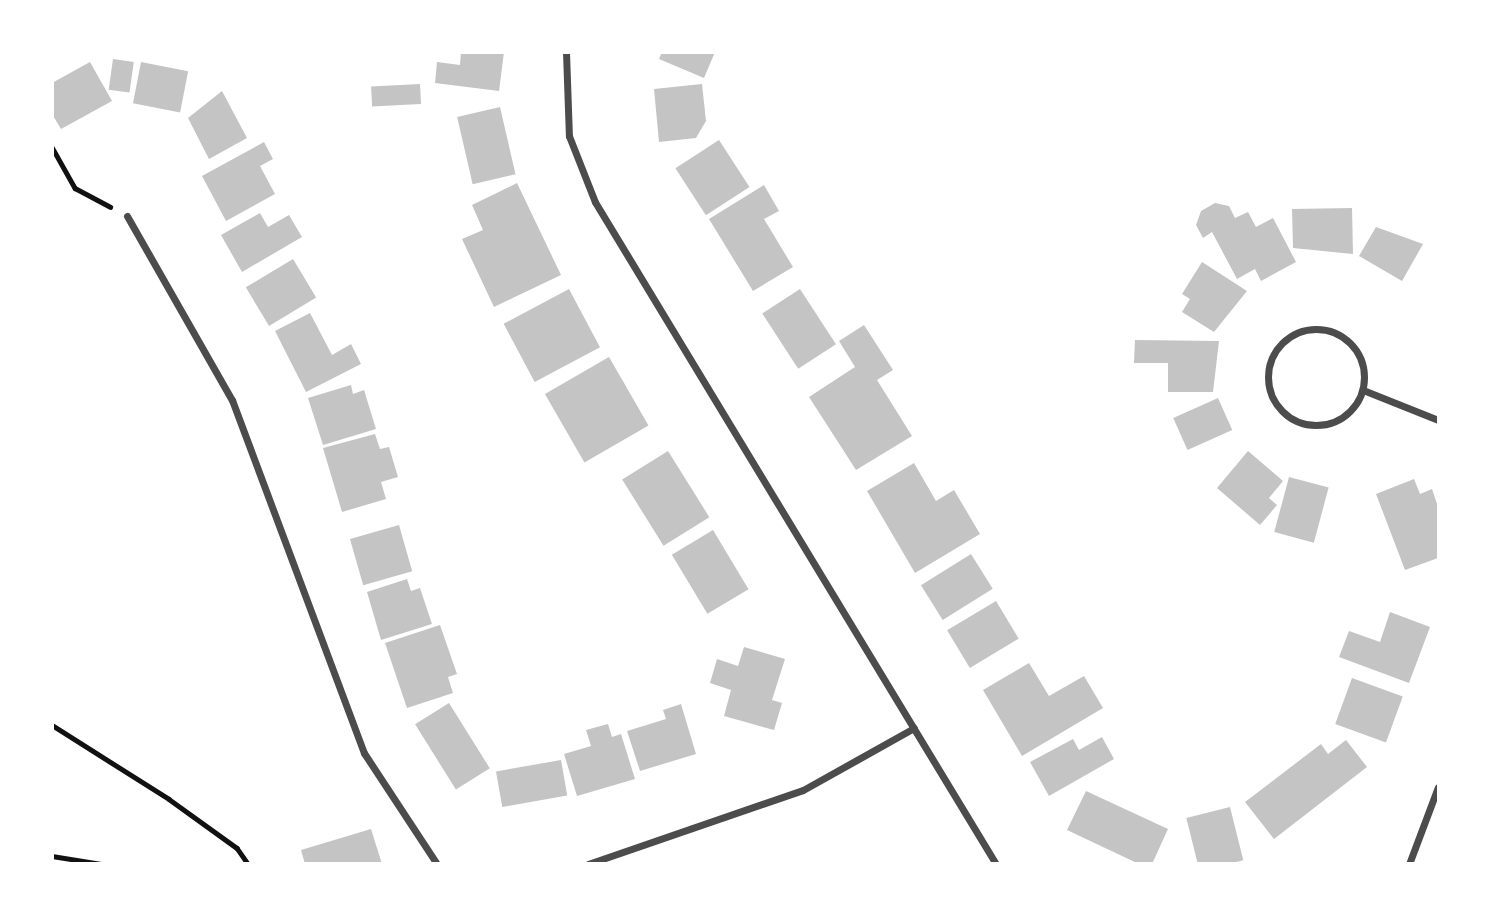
<!DOCTYPE html>
<style>
body{margin:0}
#map{position:relative;width:1491px;height:916px;overflow:hidden;background:#fff;font-family:Lora,serif}
div>[style]{position:absolute}
[style*='--x']{left:calc(var(--x)*1px);top:calc(var(--y)*1px);width:calc(var(--w)*1px);rotate:calc(var(--a)*1deg)}
.building>*{inset:0;background:#c4c4c4;transform-origin:0 0}
.path>*{height:4.5px;margin:-2.25px;padding:0 2.25px;transform-origin:2.25px;border-radius:2.25px;background:#111}
.minor>*{height:7px;margin:-3.5px;padding:0 3.5px;transform-origin:3.5px;border-radius:3.5px;background:#4c4c4c}
.minor>.ring{margin:-3.5px;padding:0;box-sizing:content-box;background:none;border:7px solid #4c4c4c;border-radius:50%}
span{translate:-50% -50%;white-space:nowrap;text-align:center;line-height:1.15;-webkit-text-stroke:7px #fff;paint-order:stroke}
.frame{position:absolute;inset:0;border:54px solid #fff;pointer-events:none}
</style>
<div id="map">
<div class="building">
<i style="clip-path:polygon(461px 52px,504px 52px,499px 91px,435px 83px,437px 62px,460px 65px)"></i>
<i style="clip-path:polygon(662px 52px,715px 52px,704px 78px,659px 59px)"></i>
<i style="left:113px;top:59px;width:21px;height:31px;rotate:8deg"></i>
<i style="clip-path:polygon(90px 62px,112px 101px,61px 129px,52px 114px,52px 83px)"></i>
<i style="left:141px;top:62px;width:48px;height:42px;rotate:11deg"></i>
<i style="left:420px;top:84px;width:20px;height:49px;rotate:87deg"></i>
<i style="clip-path:polygon(702px 84px,706px 121px,696px 138px,659px 142px,654px 89px)"></i>
<i style="clip-path:polygon(222px 91px,247px 138px,209px 159px,188px 118px)"></i>
<i style="left:500px;top:107px;width:69px;height:44px;rotate:77deg"></i>
<i style="left:719px;top:140px;width:56px;height:52px;rotate:57deg"></i>
<i style="clip-path:polygon(264px 142px,273px 159px,260px 166px,275px 194px,226px 221px,202px 176px)"></i>
<i style="clip-path:polygon(517px 183px,561px 275px,494px 307px,462px 239px,483px 230px,472px 205px)"></i>
<i style="clip-path:polygon(764px 185px,779px 211px,764px 219px,793px 267px,753px 291px,709px 219px)"></i>
<i style="clip-path:polygon(1215px 203px,1229px 206px,1235px 218px,1248px 212px,1256px 227px,1273px 218px,1296px 262px,1261px 281px,1255px 269px,1237px 279px,1212px 232px,1203px 238px,1196px 225px,1201px 211px)"></i>
<i style="clip-path:polygon(1352px 208px,1353px 254px,1293px 248px,1292px 209px)"></i>
<i style="clip-path:polygon(260px 213px,268px 227px,289px 215px,302px 237px,242px 272px,221px 235px)"></i>
<i style="clip-path:polygon(1376px 227px,1423px 244px,1402px 281px,1359px 256px)"></i>
<i style="left:293px;top:259px;width:45px;height:55px;rotate:59deg"></i>
<i style="clip-path:polygon(1202px 262px,1247px 291px,1214px 332px,1182px 312px,1190px 299px,1182px 294px)"></i>
<i style="left:569px;top:289px;width:66px;height:74px;rotate:62deg"></i>
<i style="left:800px;top:289px;width:66px;height:45px;rotate:57deg"></i>
<i style="clip-path:polygon(310px 313px,332px 355px,351px 344px,361px 364px,306px 392px,275px 331px)"></i>
<i style="clip-path:polygon(864px 325px,893px 370px,877px 380px,912px 436px,856px 470px,809px 397px,855px 367px,839px 341px)"></i>
<i style="clip-path:polygon(1135px 340px,1219px 341px,1213px 392px,1168px 392px,1168px 363px,1134px 363px)"></i>
<i style="left:609px;top:357px;width:79px;height:74px;rotate:60deg"></i>
<i style="clip-path:polygon(351px 385px,353px 394px,364px 390px,376px 429px,323px 445px,308px 398px)"></i>
<i style="left:1218px;top:398px;width:35px;height:49px;rotate:66deg"></i>
<i style="clip-path:polygon(375px 434px,380px 449px,389px 447px,398px 477px,381px 482px,386px 499px,342px 512px,323px 448px)"></i>
<i style="left:668px;top:451px;width:78px;height:54px;rotate:58deg"></i>
<i style="clip-path:polygon(1248px 451px,1283px 481px,1269px 498px,1277px 505px,1260px 525px,1217px 488px)"></i>
<i style="clip-path:polygon(914px 463px,936px 501px,954px 490px,980px 534px,915px 573px,867px 491px)"></i>
<i style="left:1289px;top:477px;width:41px;height:57px;rotate:15deg"></i>
<i style="clip-path:polygon(1414px 479px,1420px 494px,1432px 489px,1438px 507px,1438px 558px,1405px 570px,1376px 494px)"></i>
<i style="left:399px;top:525px;width:48px;height:51px;rotate:74deg"></i>
<i style="left:713px;top:530px;width:69px;height:48px;rotate:59deg"></i>
<i style="left:971px;top:554px;width:41px;height:59px;rotate:58deg"></i>
<i style="clip-path:polygon(407px 579px,411px 591px,420px 588px,432px 624px,381px 640px,367px 592px)"></i>
<i style="left:996px;top:601px;width:44px;height:57px;rotate:59deg"></i>
<i style="clip-path:polygon(1390px 612px,1430px 627px,1409px 683px,1339px 657px,1349px 631px,1380px 642px)"></i>
<i style="clip-path:polygon(440px 625px,457px 674px,448px 677px,453px 693px,407px 708px,385px 643px)"></i>
<i style="clip-path:polygon(744px 647px,785px 659px,772px 700px,782px 703px,774px 730px,724px 716px,731px 690px,710px 683px,717px 659px,738px 666px)"></i>
<i style="clip-path:polygon(1029px 663px,1049px 696px,1084px 676px,1103px 708px,1022px 756px,983px 690px)"></i>
<i style="left:1352px;top:678px;width:54px;height:49px;rotate:20deg"></i>
<i style="left:449px;top:703px;width:77px;height:40px;rotate:58deg"></i>
<i style="clip-path:polygon(681px 704px,696px 754px,640px 771px,627px 731px,666px 719px,663px 710px)"></i>
<i style="clip-path:polygon(608px 724px,612px 737px,621px 734px,635px 779px,577px 796px,564px 754px,591px 746px,586px 730px)"></i>
<i style="clip-path:polygon(1102px 737px,1114px 759px,1049px 796px,1030px 762px,1073px 739px,1079px 750px)"></i>
<i style="clip-path:polygon(1346px 740px,1367px 767px,1274px 839px,1245px 802px,1321px 744px,1328px 754px)"></i>
<i style="left:561px;top:760px;width:36px;height:66px;rotate:80deg"></i>
<i style="clip-path:polygon(1086px 791px,1168px 829px,1152px 864px,1139px 864px,1067px 830px)"></i>
<i style="left:1230px;top:807px;width:55px;height:45px;rotate:76deg"></i>
<i style="clip-path:polygon(371px 829px,382px 864px,305px 864px,301px 850px)"></i>
</div>
<div class="path">
<i style="--x:52;--y:147;--w:47;--a:60.7"></i>
<i style="--x:75;--y:188;--w:40;--a:28"></i>
<i style="--x:52;--y:725;--w:138;--a:32.3"></i>
<i style="--x:169;--y:799;--w:84;--a:35.8"></i>
<i style="--x:237;--y:848;--w:19;--a:55"></i>
<i style="--x:52;--y:856;--w:51;--a:9.1"></i>
</div>
<div class="minor">
<i style="--x:566;--y:52;--w:84;--a:88"></i>
<i style="--x:569;--y:136;--w:71;--a:68.5"></i>
<i style="--x:595;--y:202;--w:774;--a:58.8"></i>
<i style="--x:127;--y:216;--w:212;--a:60.3"></i>
<i style="--x:232;--y:400;--w:377;--a:69.5"></i>
<i style="--x:364;--y:753;--w:133;--a:56.7"></i>
<i class="ring" style="left:1268px;top:329px;width:89px;height:89px"></i>
<i style="--x:1363;--y:390;--w:81;--a:21.8"></i>
<i style="--x:588;--y:864;--w:227;--a:-19"></i>
<i style="--x:803;--y:790;--w:127;--a:-29.2"></i>
<i style="--x:1409;--y:864;--w:82;--a:-69.4"></i>
</div>
<div class="frame"></div>
</div>
